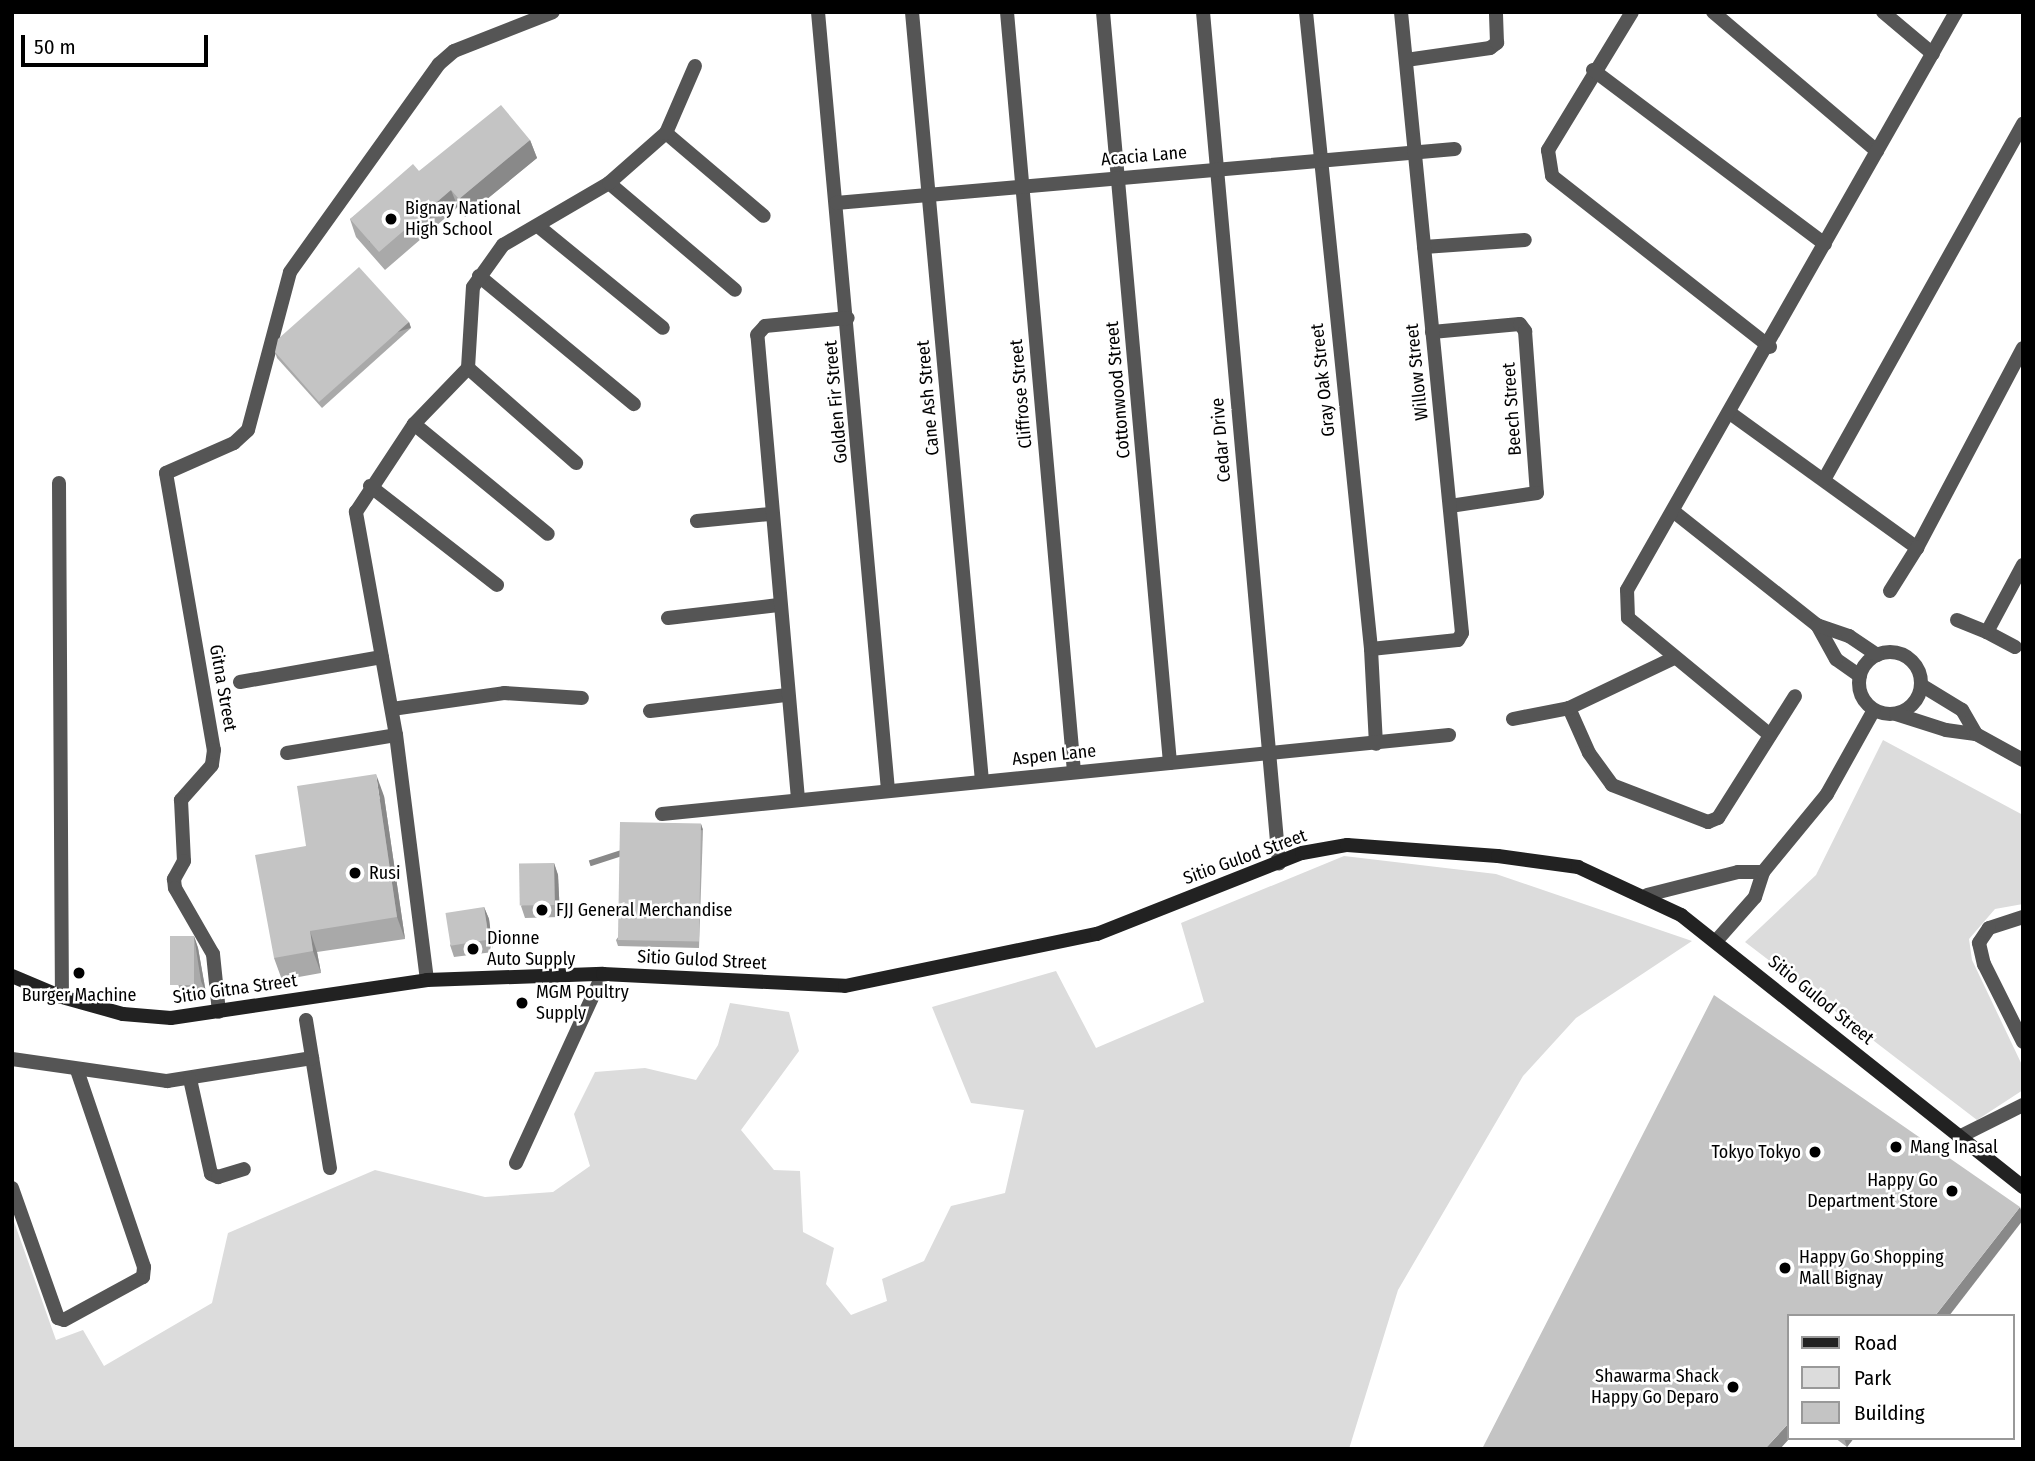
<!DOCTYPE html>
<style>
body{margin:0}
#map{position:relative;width:2035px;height:1461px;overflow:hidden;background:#fff;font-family:"Fira Sans Condensed",sans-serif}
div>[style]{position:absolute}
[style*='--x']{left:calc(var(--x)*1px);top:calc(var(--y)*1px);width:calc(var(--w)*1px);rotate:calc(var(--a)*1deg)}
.green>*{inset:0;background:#dcdcdc}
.lane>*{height:14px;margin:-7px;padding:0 7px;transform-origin:7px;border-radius:7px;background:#555}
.street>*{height:14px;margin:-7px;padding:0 7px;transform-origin:7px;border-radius:7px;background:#555}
.street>.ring{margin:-7px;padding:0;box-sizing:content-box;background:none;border:14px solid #555;border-radius:50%}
.secondary>*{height:14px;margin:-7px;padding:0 7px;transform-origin:7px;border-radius:7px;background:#222}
.wall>*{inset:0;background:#a9a9a9}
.shaded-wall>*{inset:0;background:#898989;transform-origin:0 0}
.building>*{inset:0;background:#c4c4c4;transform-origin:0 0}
.dots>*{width:19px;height:19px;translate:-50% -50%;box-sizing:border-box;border:4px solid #fff;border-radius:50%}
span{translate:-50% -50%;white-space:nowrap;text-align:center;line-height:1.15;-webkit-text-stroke:5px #fff;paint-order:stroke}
.street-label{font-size:18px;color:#000}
.poi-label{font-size:18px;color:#000}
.left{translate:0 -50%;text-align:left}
.right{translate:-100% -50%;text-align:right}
.frame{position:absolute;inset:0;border:14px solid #000;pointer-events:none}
.legend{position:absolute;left:1787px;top:1314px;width:228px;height:126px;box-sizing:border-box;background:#fff;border:2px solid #999;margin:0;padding:9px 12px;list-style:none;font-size:21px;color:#000}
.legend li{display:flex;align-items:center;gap:14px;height:35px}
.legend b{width:35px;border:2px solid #999}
.scale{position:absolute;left:21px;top:35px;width:187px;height:32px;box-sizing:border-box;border:4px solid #000;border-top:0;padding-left:9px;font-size:21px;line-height:24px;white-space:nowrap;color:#000;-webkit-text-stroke:5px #fff;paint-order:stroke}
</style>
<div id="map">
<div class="green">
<i style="clip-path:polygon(1883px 740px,2023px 815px,2023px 904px,1995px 909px,1969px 939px,1972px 960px,2023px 1067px,2023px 1090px,1977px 1120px,1745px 942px,1816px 875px)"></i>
<i style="clip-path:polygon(1344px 856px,1496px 874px,1692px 941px,1576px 1018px,1523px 1076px,1398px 1290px,1349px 1449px,12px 1449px,12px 1216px,56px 1340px,83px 1330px,104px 1366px,212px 1303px,228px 1233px,375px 1170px,485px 1197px,553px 1192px,590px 1166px,574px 1114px,595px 1072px,645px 1068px,696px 1080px,718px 1045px,730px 1003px,789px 1012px,799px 1051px,741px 1130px,774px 1170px,800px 1171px,803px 1232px,834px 1248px,826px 1284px,851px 1315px,887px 1301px,882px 1279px,924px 1261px,951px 1206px,1005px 1193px,1024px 1110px,971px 1103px,932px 1007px,1056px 971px,1096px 1048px,1204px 1002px,1181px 923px)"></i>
</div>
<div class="lane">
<i style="--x:166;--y:473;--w:74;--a:-23.8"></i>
<i style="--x:234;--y:443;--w:19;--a:-43"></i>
<i style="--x:248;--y:430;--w:163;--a:-75.1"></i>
<i style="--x:290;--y:272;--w:256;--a:-54.4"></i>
<i style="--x:439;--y:64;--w:20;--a:-41"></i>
<i style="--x:454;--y:51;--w:106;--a:-21.5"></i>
<i style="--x:287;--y:753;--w:110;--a:-9.4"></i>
<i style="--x:516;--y:1163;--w:208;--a:-65.3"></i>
</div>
<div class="street">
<i style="--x:818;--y:12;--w:781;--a:84.86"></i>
<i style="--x:912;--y:12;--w:772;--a:84.8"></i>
<i style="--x:1007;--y:12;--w:762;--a:84.96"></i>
<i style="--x:1103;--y:12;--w:754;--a:84.9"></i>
<i style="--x:1203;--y:12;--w:855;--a:84.9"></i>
<i style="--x:1306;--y:12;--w:640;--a:84.17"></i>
<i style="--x:1371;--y:649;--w:95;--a:87"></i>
<i style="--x:1632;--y:12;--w:162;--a:121.3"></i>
<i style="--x:1548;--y:150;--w:26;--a:81"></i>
<i style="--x:1552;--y:176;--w:277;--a:38.1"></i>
<i style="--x:1713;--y:12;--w:215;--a:40.3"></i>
<i style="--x:1883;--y:12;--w:65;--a:40"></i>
<i style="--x:1406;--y:60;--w:85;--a:-8.1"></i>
<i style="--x:1490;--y:48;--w:9;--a:-36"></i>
<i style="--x:1497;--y:43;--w:31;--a:-92"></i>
<i style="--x:1593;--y:70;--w:290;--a:36.9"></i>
<i style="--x:666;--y:133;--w:128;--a:40.3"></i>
<i style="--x:609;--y:183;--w:165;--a:40.3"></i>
<i style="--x:836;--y:203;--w:621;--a:-4.99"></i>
<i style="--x:538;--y:226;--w:161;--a:39.2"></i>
<i style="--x:1424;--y:247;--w:101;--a:-4"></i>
<i style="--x:479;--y:276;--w:201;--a:39.6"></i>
<i style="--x:1432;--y:332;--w:88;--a:-5.2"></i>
<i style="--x:1520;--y:324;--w:9;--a:54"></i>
<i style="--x:1525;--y:331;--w:162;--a:85.8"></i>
<i style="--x:1537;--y:493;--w:88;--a:171.5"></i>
<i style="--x:468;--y:368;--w:144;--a:41.3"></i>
<i style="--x:1730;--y:413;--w:231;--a:35.8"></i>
<i style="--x:1917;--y:548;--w:226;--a:-62.1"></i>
<i style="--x:414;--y:424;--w:173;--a:39.4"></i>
<i style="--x:166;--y:473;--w:281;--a:80.2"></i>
<i style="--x:214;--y:750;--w:15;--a:98"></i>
<i style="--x:212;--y:765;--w:47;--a:131.5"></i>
<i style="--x:181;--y:800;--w:61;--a:87.2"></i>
<i style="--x:184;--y:861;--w:21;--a:119"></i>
<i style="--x:174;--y:879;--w:9;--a:84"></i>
<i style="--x:175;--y:888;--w:76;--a:60.1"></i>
<i style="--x:213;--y:954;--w:58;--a:84.1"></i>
<i style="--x:1825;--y:478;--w:406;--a:-60.8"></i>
<i style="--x:59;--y:483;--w:514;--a:89.67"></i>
<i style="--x:370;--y:486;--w:161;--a:37.9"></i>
<i style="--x:1673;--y:511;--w:184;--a:38.4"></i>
<i style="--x:697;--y:521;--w:73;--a:-5.5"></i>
<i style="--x:1890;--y:591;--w:51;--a:-57.9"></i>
<i style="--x:668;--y:618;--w:111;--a:-6.7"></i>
<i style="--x:1957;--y:620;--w:32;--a:22"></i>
<i style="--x:2015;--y:647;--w:32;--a:-152"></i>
<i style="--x:1987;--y:632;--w:76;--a:-61.8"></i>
<i style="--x:1371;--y:649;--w:87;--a:-5.9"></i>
<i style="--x:1458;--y:640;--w:8;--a:-60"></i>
<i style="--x:1462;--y:633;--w:624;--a:-95.61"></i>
<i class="ring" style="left:1859px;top:652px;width:48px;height:48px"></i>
<i style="--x:1860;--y:676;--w:29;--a:-145"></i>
<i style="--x:1836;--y:659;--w:39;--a:-119"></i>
<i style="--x:1817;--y:625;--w:34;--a:19"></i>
<i style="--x:1849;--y:636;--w:34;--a:34"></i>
<i style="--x:240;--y:682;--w:144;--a:-10"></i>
<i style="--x:1569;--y:708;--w:49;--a:66"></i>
<i style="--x:1589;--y:753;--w:39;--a:54"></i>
<i style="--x:1612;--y:785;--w:103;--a:21.1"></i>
<i style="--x:1708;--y:822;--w:11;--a:-22"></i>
<i style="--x:1718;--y:818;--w:144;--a:-57.7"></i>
<i style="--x:392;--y:709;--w:113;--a:-8.1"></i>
<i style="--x:504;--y:693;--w:78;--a:3.7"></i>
<i style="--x:650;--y:711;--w:138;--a:-6.7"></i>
<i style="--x:1896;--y:714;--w:52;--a:17.7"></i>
<i style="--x:1946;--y:730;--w:30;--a:8"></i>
<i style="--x:1976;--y:734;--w:28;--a:-120"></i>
<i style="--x:1962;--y:710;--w:48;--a:-148.6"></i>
<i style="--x:1513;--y:719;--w:57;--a:-11.1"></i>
<i style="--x:1569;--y:708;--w:116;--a:-25.5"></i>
<i style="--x:1976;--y:734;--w:54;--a:29"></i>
<i style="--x:1770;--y:735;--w:184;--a:-140.5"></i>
<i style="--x:1628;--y:618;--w:28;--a:-92"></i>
<i style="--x:1627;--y:590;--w:665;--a:-60.35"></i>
<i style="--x:798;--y:799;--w:466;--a:-95"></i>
<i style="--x:757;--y:335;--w:12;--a:-48"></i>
<i style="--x:765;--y:326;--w:83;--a:-5.5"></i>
<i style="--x:662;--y:814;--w:791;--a:-5.73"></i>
<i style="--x:1647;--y:895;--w:94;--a:-14.2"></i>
<i style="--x:1738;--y:872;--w:25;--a:0"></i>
<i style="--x:2023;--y:917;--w:36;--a:162"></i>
<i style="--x:1989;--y:928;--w:18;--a:124"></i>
<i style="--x:1979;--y:943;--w:22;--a:77"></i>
<i style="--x:1984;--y:964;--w:87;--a:63.4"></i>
<i style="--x:1717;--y:940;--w:57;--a:-48.5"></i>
<i style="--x:1755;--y:897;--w:26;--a:-72"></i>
<i style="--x:1763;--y:872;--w:101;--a:-50.6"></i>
<i style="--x:1827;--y:794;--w:96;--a:-60.8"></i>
<i style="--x:427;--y:980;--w:247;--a:-97.2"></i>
<i style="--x:396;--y:735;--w:227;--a:-100.2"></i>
<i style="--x:356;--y:512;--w:105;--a:-56.6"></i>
<i style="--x:414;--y:424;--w:78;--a:-46"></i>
<i style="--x:468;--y:368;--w:81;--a:-86.5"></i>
<i style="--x:473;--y:287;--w:52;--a:-54.5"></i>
<i style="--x:503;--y:245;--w:123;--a:-30.3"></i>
<i style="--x:609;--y:183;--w:76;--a:-41.3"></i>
<i style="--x:666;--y:133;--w:73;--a:-66.6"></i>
<i style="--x:306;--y:1020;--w:150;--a:80.8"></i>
<i style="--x:12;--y:1059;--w:157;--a:8.1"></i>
<i style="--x:167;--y:1081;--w:147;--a:-9"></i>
<i style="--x:190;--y:1079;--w:97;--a:77.5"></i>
<i style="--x:211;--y:1174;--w:8;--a:23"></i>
<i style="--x:218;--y:1177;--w:27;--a:-17"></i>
<i style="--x:1959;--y:1137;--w:72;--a:-26.6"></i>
<i style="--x:12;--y:1188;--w:138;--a:70.5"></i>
<i style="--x:58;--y:1318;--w:6;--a:18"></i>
<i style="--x:64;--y:1320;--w:90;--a:-28.6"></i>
<i style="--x:143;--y:1277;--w:10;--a:-84"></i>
<i style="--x:144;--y:1267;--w:208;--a:-108.8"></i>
</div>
<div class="secondary">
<i style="--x:12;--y:976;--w:54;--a:22.8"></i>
<i style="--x:62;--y:997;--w:63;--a:15.6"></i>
<i style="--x:123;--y:1014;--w:48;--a:4.8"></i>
<i style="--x:171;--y:1018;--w:259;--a:-8.4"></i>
<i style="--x:427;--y:980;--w:176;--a:-2"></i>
<i style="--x:603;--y:974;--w:242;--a:2.8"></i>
<i style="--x:845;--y:986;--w:257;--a:-11.7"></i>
<i style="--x:1097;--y:934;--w:220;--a:-21.6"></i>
<i style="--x:1302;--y:853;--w:46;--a:-10.1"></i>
<i style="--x:1347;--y:845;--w:151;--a:4.2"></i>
<i style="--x:1498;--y:856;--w:81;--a:7.8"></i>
<i style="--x:1578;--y:867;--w:114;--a:25"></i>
<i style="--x:1681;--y:915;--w:437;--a:38.5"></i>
</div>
<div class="wall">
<i style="clip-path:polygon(530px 140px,537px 158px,465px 217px,458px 207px,385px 270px,356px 237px,350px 219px,419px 171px)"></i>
<i style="clip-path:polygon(409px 322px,411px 328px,322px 408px,277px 358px,275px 352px)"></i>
<i style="clip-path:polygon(384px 796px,405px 939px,317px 952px,321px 973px,282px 980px,274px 958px,306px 846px)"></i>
<i style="clip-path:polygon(701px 824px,703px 830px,699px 948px,618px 946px,616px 940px)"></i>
<i style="clip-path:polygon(554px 863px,558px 875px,560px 917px,525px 918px,521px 906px)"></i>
<i style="clip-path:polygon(484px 907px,489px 919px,493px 952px,454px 957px,450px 945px)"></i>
<i style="clip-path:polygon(194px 936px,198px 948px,206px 993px,182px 996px,178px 984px)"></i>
<i style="clip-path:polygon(1835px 1438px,1854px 1438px,1847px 1447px)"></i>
</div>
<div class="shaded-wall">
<i style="clip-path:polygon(530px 140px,537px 158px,465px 217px,459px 199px)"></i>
<i style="left:451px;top:190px;width:18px;height:95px;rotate:68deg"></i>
<i style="left:409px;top:322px;width:6px;height:120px;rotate:72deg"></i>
<i style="clip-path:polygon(376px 774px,384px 796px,405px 939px,397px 917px)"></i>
<i style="left:701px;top:824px;width:6px;height:118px;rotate:72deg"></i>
<i style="clip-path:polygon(554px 863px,558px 875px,560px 917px,555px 905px)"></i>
<i style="clip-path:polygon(484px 907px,489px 919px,493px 952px,489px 940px)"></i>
<i style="clip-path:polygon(310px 931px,317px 952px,321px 973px,313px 951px)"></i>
<i style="clip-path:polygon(194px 936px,198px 948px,206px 993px,201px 981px)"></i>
<i style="clip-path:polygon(2020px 1207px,2023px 1216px,2023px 1220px,1949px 1316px,1935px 1316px)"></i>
<i style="clip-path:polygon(1788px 1424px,1788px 1438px,1790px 1438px,1780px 1449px,1765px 1449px)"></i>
<i style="clip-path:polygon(1844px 1438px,1854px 1438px,1847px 1447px)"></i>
</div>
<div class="building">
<i style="clip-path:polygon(501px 105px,530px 140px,459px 199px,451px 190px,379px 252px,350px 219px,413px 164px,419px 171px)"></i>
<i style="clip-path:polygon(359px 267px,409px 322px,319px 402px,275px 352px,278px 339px)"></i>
<i style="clip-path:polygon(376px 774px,397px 917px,310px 931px,313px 951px,274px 958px,255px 855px,306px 846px,297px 786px)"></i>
<i style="left:620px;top:822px;width:81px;height:118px;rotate:1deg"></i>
<i style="left:554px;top:863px;width:42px;height:35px;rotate:89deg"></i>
<i style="left:484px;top:907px;width:33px;height:39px;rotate:81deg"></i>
<i style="left:170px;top:936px;width:24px;height:49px"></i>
<i style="clip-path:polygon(1714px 995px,2020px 1207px,1935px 1316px,1788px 1316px,1788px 1424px,1765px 1449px,1482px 1449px)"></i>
</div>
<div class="dots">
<i style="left:391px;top:219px;background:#000"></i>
<i style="left:355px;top:873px;background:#000"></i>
<i style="left:542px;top:910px;background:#000"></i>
<i style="left:473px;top:949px;background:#000"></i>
<i style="left:79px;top:973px;background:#000"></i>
<i style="left:522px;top:1003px;background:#000"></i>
<i style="left:1896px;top:1147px;background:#000"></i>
<i style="left:1815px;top:1152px;background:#000"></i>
<i style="left:1952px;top:1191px;background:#000"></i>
<i style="left:1785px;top:1268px;background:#000"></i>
<i style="left:1733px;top:1387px;background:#000"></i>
</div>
<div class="street-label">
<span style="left:1144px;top:156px;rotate:-5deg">Acacia Lane</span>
<span style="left:1417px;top:372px;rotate:-96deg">Willow Street</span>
<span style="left:1323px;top:380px;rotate:-96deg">Gray Oak Street</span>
<span style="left:1118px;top:390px;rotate:-95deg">Cottonwood Street</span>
<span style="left:1021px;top:394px;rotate:-95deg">Cliffrose Street</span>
<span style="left:928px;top:398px;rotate:-95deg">Cane Ash Street</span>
<span style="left:836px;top:402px;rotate:-95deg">Golden Fir Street</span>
<span style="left:1512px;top:409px;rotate:-94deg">Beech Street</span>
<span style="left:1221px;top:440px;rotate:-95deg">Cedar Drive</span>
<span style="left:223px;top:688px;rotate:80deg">Gitna Street</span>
<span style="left:1054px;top:755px;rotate:-6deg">Aspen Lane</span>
<span style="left:1245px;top:857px;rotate:-20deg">Sitio Gulod Street</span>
<span style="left:702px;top:960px;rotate:3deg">Sitio Gulod Street</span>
<span style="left:235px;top:989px;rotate:-8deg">Sitio Gitna Street</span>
<span style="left:1821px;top:1000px;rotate:39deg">Sitio Gulod Street</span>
</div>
<div class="poi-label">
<span class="left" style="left:405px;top:219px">Bignay National<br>High School</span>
<span class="left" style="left:369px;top:873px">Rusi</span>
<span class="left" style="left:556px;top:910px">FJJ General Merchandise</span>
<span class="left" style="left:487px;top:949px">Dionne<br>Auto Supply</span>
<span class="left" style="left:536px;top:1003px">MGM Poultry<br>Supply</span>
<span style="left:79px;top:995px">Burger Machine</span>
<span class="left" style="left:1910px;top:1147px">Mang Inasal</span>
<span class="right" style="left:1801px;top:1152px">Tokyo Tokyo</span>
<span class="right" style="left:1938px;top:1191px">Happy Go<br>Department Store</span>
<span class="left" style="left:1799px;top:1268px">Happy Go Shopping<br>Mall Bignay</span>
<span class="right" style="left:1719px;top:1387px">Shawarma Shack<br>Happy Go Deparo</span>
</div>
<div class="frame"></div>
<ul class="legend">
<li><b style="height:9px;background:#222"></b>Road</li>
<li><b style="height:19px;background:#dcdcdc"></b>Park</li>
<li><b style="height:19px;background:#c4c4c4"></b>Building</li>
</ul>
<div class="scale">50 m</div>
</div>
